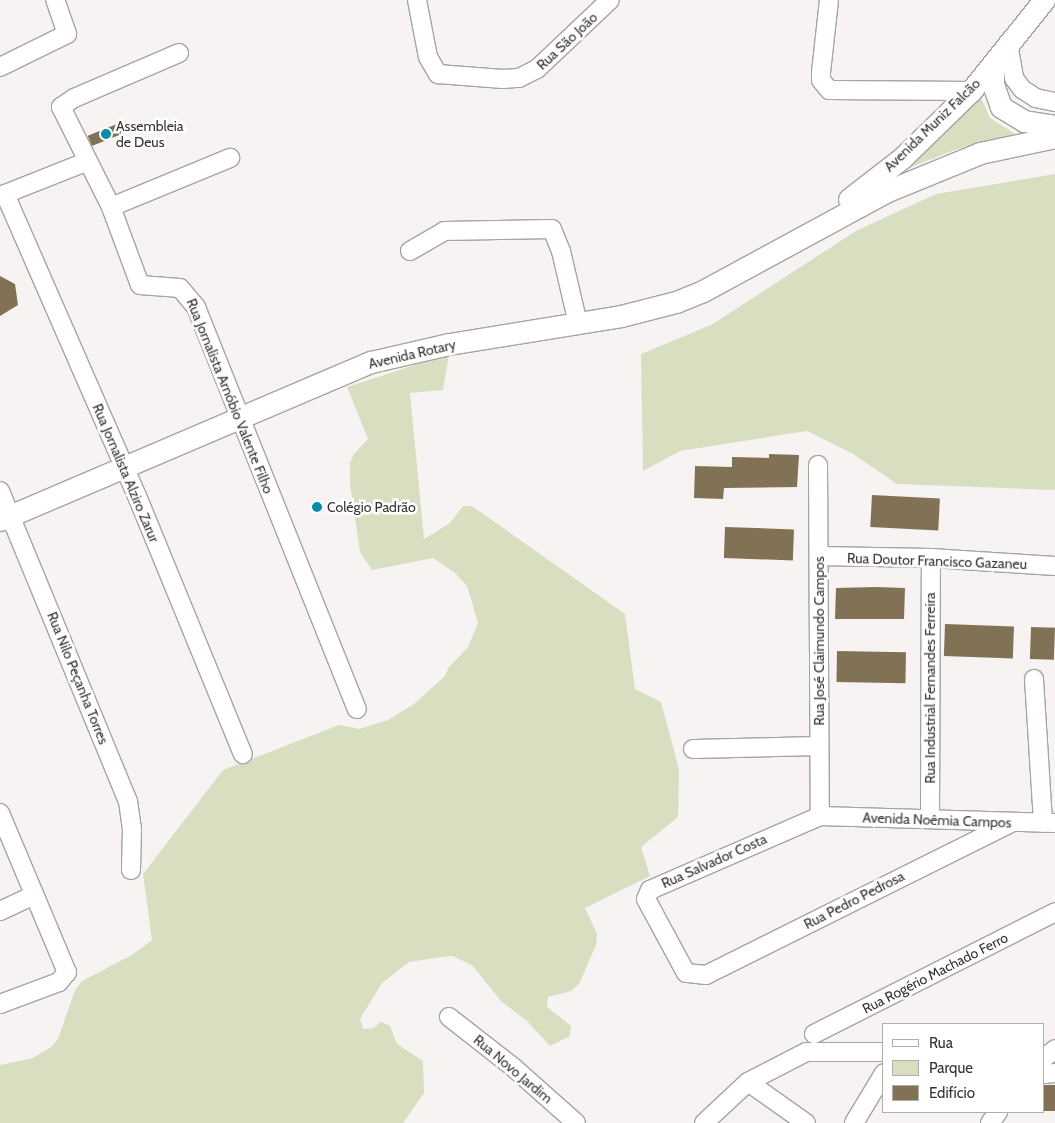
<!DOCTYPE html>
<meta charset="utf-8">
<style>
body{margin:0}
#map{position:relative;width:1055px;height:1123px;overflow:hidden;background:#f7f3f2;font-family:Cabin,sans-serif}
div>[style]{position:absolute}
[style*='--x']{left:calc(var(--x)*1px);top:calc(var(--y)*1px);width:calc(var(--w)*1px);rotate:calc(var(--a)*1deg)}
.green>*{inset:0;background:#d8dfc1}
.building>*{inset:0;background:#827255;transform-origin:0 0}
.roads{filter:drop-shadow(1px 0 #a7a4a2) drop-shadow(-1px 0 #a7a4a2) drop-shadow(0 1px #a7a4a2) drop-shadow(0 -1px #a7a4a2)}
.minor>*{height:18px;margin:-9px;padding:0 9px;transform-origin:9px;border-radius:9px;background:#fff}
.major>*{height:21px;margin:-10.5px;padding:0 10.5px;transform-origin:10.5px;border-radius:10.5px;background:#fff}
.dots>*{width:14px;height:14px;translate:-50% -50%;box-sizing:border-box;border:2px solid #fff;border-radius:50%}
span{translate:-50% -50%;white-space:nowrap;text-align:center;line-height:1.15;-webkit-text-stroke:5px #fff;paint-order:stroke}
.street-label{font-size:14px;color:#353433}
.poi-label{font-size:14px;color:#353433}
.left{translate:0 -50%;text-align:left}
.legend{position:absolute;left:882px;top:1023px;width:162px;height:90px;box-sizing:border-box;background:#fff;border:1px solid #aeaead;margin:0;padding:6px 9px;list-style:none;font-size:15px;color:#353433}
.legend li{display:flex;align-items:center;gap:10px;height:25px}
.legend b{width:25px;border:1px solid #aeaead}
</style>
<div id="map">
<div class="green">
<i style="clip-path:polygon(978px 91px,990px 118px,1015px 134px,957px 149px,896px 173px)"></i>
<i style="clip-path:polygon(1055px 174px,1055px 490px,897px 484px,853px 454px,807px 431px,680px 451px,643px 471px,641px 354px,711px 325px,856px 231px,936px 194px)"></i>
<i style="clip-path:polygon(449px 354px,443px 390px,410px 393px,424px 539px,450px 523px,463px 506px,472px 506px,625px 614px,635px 689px,661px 702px,679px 769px,678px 817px,641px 847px,650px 876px,585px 908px,597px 934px,596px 945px,579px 984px,571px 991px,548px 997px,547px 1007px,571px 1026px,570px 1036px,550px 1046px,527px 1021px,501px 1001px,472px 965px,452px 956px,442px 957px,409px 962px,382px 983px,360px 1019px,363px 1029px,373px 1028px,381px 1022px,390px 1026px,397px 1044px,423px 1061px,424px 1093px,403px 1123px,0 1123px,0 1065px,33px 1058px,51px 1047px,58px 1039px,75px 990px,82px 981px,132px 955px,152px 940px,143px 874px,223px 770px,339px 725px,359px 729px,388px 720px,414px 704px,445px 676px,449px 667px,468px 647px,478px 623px,467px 586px,455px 573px,433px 558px,372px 570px,360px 552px,350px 484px,350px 463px,354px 454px,368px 439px,347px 387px)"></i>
</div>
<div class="building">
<i style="left:122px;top:122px;width:11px;height:37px;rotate:68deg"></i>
<i style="clip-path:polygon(0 276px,15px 284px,18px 305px,0 316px)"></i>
<i style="clip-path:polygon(769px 454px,799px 455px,797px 487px,724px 488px,723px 499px,694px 498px,695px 466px,732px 467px,732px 457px,769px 458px)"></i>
<i style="left:872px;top:495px;width:68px;height:32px;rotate:3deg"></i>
<i style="left:725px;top:527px;width:69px;height:31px;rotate:2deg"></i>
<i style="clip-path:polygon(876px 587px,905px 588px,904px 619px,835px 619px,836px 588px)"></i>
<i style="left:945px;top:624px;width:69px;height:32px;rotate:2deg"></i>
<i style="left:1031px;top:627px;width:24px;height:32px;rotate:2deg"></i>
<i style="left:837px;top:651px;width:69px;height:31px;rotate:1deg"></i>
<i style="left:1044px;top:1085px;width:11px;height:26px"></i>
</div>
<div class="roads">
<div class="minor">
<i style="--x:417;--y:0;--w:58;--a:79.1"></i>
<i style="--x:428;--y:57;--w:20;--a:60"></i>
<i style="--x:438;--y:74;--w:65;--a:4.4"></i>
<i style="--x:503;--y:79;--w:16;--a:-4"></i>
<i style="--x:519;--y:78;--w:20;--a:-27"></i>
<i style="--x:537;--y:69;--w:100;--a:-43.4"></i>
<i style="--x:829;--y:0;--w:73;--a:96.3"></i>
<i style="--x:821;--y:73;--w:7;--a:90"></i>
<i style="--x:821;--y:80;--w:13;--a:51"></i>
<i style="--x:829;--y:90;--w:142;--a:0.4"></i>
<i style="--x:1008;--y:43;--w:36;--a:80"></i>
<i style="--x:1014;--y:78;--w:14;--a:54"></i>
<i style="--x:1022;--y:89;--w:17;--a:33"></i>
<i style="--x:1036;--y:98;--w:19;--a:12"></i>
<i style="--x:179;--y:53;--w:114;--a:156.8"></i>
<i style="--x:74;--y:98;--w:16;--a:145"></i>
<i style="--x:61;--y:107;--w:112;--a:63.4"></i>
<i style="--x:111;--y:207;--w:83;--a:69.6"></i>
<i style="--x:140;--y:285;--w:40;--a:4.3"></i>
<i style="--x:180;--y:288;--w:25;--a:50"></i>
<i style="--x:196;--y:307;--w:433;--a:68.2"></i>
<i style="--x:0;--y:67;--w:75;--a:-26.2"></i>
<i style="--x:67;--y:34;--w:36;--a:-109"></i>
<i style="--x:5;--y:194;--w:330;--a:66.4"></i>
<i style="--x:137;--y:496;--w:279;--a:67.7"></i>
<i style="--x:0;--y:196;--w:92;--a:-21.6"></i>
<i style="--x:111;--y:207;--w:129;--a:-22.4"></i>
<i style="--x:410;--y:251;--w:39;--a:-30"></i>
<i style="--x:444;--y:231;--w:108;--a:-1.1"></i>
<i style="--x:552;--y:229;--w:24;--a:68"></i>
<i style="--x:561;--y:251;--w:75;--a:76.9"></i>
<i style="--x:818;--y:465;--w:351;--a:89.7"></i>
<i style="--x:0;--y:491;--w:335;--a:67.6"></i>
<i style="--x:128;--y:801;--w:27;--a:82"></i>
<i style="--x:132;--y:828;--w:42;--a:91.4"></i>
<i style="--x:819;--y:556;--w:112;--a:1"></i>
<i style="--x:931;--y:558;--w:124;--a:3.7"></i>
<i style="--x:1034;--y:679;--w:144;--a:86.4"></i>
<i style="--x:693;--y:749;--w:126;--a:-1.4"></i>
<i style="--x:0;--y:813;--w:173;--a:67.2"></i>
<i style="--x:67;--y:972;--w:13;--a:129"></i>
<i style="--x:59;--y:982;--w:63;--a:159.6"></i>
<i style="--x:930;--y:819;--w:261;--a:-89.8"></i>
<i style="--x:1013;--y:822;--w:343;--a:153.5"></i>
<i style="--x:706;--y:975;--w:20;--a:-174"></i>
<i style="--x:686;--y:973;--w:84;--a:-118.4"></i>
<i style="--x:646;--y:899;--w:10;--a:-66"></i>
<i style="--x:650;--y:890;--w:185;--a:-23.5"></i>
<i style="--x:820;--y:816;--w:235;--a:1.7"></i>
<i style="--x:0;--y:911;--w:38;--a:-25"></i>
<i style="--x:449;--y:1017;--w:81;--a:38"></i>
<i style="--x:513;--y:1067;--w:84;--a:41.6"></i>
<i style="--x:814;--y:1034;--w:270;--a:-26.8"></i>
<i style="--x:1044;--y:1058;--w:14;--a:-39"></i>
<i style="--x:1044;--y:1074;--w:11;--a:-5"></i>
<i style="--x:748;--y:1082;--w:71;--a:35.3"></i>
<i style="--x:704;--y:1123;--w:60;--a:-43"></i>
<i style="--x:748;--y:1082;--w:65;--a:-27.3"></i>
<i style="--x:806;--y:1052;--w:78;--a:0"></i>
<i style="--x:854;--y:1123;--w:58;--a:-59"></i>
<i style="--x:990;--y:1123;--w:14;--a:-54"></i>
</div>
<div class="major">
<i style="--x:993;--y:64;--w:20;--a:90"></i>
<i style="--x:993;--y:84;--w:24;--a:71"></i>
<i style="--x:1001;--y:107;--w:27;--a:31"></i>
<i style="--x:1024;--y:121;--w:31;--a:9"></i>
<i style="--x:849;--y:199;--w:67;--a:-37.7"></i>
<i style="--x:902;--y:158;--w:96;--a:-44.2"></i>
<i style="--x:971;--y:91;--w:117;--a:-51.3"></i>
<i style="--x:0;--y:520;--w:403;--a:-23.1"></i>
<i style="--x:371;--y:362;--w:80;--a:-13"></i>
<i style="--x:449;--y:344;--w:174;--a:-9.2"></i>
<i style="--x:621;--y:316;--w:57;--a:-14.3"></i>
<i style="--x:676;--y:302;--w:29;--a:-22"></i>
<i style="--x:703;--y:291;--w:207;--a:-28.5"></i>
<i style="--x:885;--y:192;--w:103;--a:-22.3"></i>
<i style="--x:980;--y:153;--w:77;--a:-12"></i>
</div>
</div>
<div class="dots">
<i style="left:106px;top:134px;background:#028fac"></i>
<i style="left:317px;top:507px;background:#028fac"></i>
</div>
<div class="street-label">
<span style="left:567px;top:41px;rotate:-43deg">Rua São João</span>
<span style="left:932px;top:125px;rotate:-44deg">Avenida Muniz Falcão</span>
<span style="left:412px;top:354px;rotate:-13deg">Avenida Rotary</span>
<span style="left:230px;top:396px;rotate:68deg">Rua Jornalista Arnóbio Valente Filho</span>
<span style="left:126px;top:473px;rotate:67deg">Rua Jornalista Alziro Zarur</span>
<span style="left:937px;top:561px;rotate:2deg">Rua Doutor Francisco Gazaneu</span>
<span style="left:819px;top:641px;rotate:-90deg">Rua José Claimundo Campos</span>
<span style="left:78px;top:678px;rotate:68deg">Rua Nilo Peçanha Torres</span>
<span style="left:930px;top:688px;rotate:-90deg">Rua Industrial Fernandes Ferreira</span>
<span style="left:937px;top:820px;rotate:2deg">Avenida Noêmia Campos</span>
<span style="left:714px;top:861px;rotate:-24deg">Rua Salvador Costa</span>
<span style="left:854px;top:900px;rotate:-27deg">Rua Pedro Pedrosa</span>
<span style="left:935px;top:973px;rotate:-27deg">Rua Rogério Machado Ferro</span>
<span style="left:513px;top:1069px;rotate:40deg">Rua Novo Jardim</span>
</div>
<div class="poi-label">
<span class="left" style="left:116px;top:134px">Assembleia<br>de Deus</span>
<span class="left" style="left:327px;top:507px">Colégio Padrão</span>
</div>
<ul class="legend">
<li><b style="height:6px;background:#fff"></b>Rua</li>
<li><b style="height:14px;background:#d8dfc1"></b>Parque</li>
<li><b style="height:14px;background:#827255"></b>Edifício</li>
</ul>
</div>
